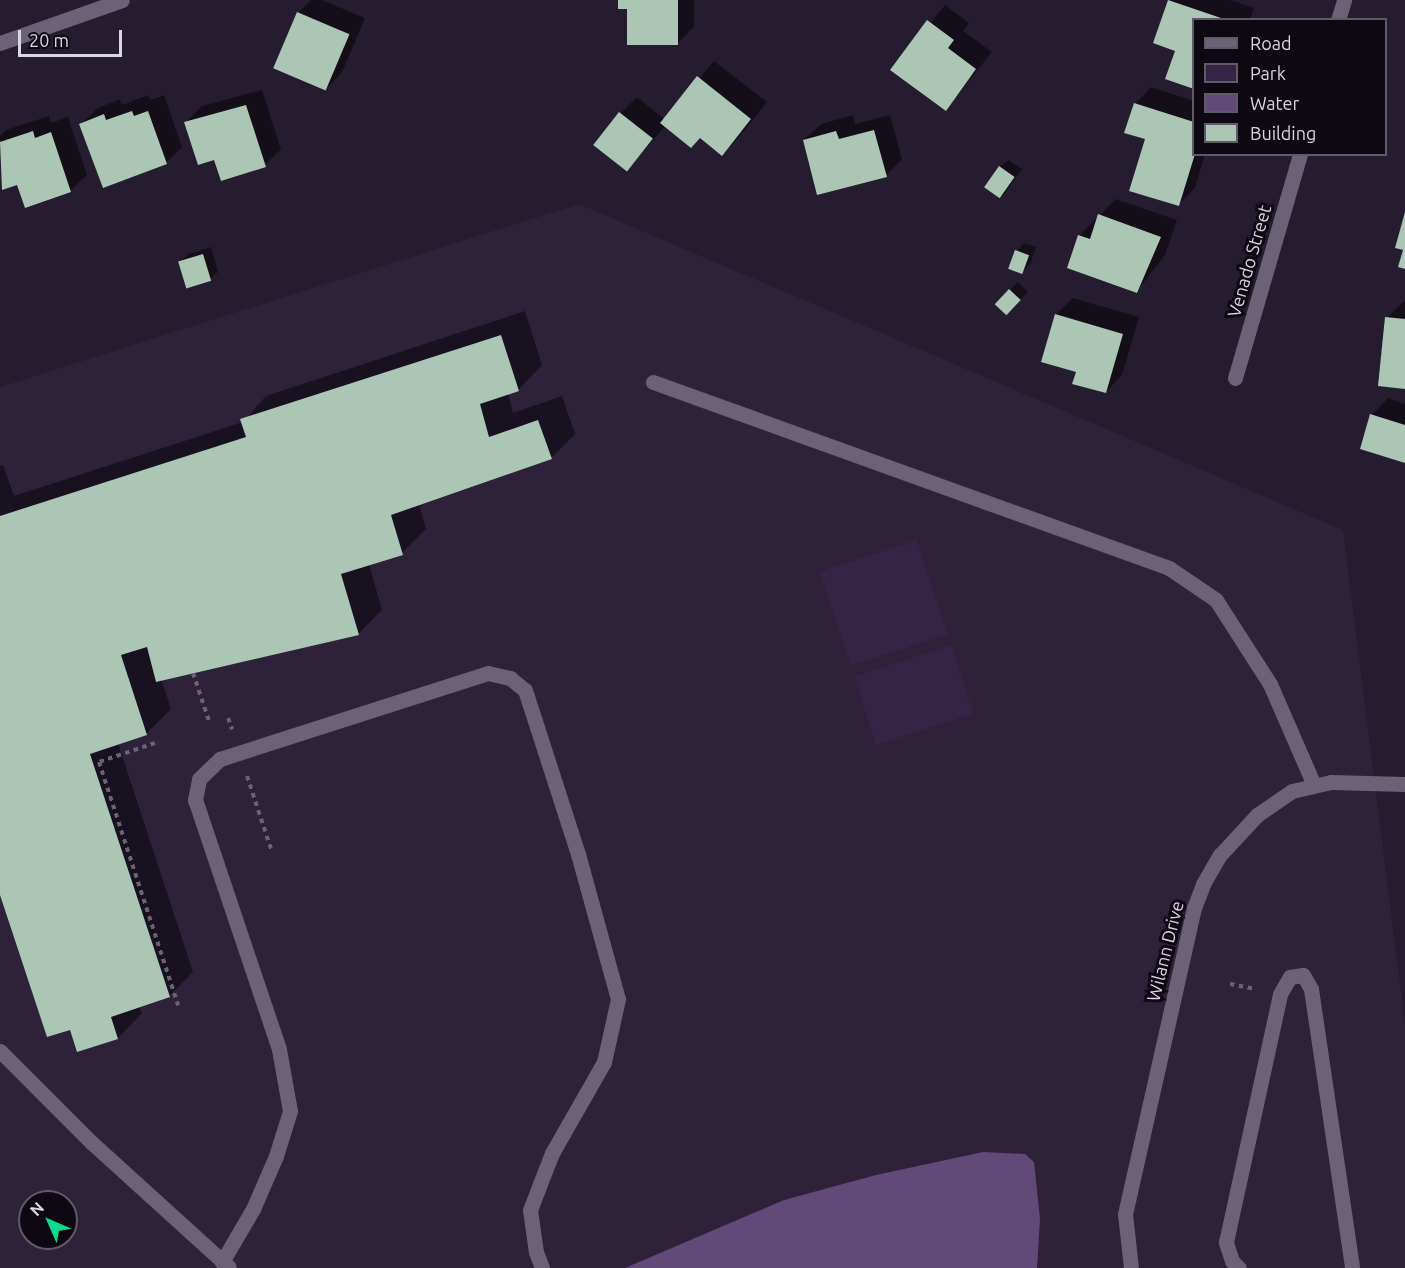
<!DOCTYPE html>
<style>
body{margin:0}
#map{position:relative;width:1405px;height:1268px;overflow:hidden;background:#261c2f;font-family:Ubuntu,sans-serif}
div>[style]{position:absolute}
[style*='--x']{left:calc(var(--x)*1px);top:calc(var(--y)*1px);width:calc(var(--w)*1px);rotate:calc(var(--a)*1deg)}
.built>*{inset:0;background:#2e213a}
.green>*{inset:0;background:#352445;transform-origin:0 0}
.water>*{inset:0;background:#614a77}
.shadow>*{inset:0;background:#0007;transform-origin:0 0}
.building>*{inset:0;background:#abc6b5;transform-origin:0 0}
.path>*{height:4px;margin-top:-2px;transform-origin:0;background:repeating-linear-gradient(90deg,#6b6273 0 4.5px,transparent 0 9px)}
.minor>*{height:15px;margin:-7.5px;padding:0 7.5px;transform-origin:7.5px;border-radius:7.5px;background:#6c6277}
span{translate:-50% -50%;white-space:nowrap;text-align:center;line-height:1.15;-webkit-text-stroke:6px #0d0811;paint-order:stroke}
.street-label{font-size:18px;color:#dcd6e3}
.legend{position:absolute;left:1192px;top:18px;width:195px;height:138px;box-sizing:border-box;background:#0d0811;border:2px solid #605a65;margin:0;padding:8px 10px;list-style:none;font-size:18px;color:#dcd6e3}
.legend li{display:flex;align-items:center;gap:12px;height:30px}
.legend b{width:30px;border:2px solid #605a65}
.north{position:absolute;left:18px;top:1190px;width:60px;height:60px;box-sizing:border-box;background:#0d0811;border:2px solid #605a65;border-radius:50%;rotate:315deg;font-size:16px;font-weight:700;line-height:24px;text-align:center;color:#dcd6e3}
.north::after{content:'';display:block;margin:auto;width:21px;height:27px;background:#0fd98a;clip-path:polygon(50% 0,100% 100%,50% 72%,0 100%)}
.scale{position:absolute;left:18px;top:30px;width:104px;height:27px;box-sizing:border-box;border:3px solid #dcd6e3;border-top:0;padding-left:8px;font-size:18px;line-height:21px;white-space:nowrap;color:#dcd6e3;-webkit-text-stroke:4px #0d0811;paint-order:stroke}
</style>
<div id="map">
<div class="built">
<i style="clip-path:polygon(evenodd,579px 204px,1343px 530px,1405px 1023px,1405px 1268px,0 1268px,0 387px,579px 204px,30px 1202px,66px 1202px,66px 1238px,30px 1238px,30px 1202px)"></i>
</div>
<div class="green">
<i style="left:917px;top:540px;width:99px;height:102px;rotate:72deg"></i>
<i style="left:951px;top:645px;width:72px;height:102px;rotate:72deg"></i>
</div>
<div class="water">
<i style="clip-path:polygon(983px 1152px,1025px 1154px,1034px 1162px,1040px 1219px,1037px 1268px,625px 1268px,784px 1200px,876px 1175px)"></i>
</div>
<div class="shadow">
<i style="clip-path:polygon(311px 0,322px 0,365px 18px,342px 72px,326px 89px,298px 13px)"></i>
<i style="clip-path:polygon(619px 0,694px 0,694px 27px,678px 43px)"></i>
<i style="clip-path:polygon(1231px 0,1254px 8px,1250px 20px,1194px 20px,1177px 50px,1170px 0)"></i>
<i style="clip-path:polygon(945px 5px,969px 23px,963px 31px,992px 52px,946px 109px,893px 70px)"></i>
<i style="clip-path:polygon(714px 61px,767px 102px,738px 138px,722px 154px,701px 137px,665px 126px,627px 170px,621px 113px,637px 97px,664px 119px)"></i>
<i style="clip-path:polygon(1151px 87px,1194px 101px,1194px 154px,1205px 154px,1195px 188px,1178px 205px,1135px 104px)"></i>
<i style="clip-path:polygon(262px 90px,281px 149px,265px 165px,215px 158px,186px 122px,202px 106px)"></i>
<i style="clip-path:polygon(148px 95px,150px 100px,164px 95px,182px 147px,166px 163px,81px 124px,98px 108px,120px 99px,122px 105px)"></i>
<i style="clip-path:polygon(853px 115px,855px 124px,890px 115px,902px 159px,886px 175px,804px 140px,821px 124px)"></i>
<i style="clip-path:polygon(49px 116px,51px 123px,68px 117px,87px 175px,70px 191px,18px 183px,3px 188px,0 136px,6px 130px)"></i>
<i style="clip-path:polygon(1008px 160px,1022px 169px,1002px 197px,1000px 167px)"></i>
<i style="clip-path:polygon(1116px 199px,1177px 220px,1165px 255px,1137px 291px,1079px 236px)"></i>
<i style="clip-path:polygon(1024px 243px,1036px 247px,1030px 264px,1022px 272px,1017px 251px)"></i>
<i style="clip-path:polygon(211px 247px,218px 272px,210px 279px,180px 262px,188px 254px)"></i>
<i style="left:1018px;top:282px;width:14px;height:31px;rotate:45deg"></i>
<i style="clip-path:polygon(1073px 298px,1139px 317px,1122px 375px,1106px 392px,1077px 371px,1056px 314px)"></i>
<i style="clip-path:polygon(1403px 302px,1405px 302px,1405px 387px,1387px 318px)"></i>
<i style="clip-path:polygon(525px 311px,542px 365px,518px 390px,508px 393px,513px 413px,562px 396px,575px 434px,551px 458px,419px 504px,426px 529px,402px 553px,369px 564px,382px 610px,358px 634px,161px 679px,171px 709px,146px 734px,118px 743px,193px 972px,169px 996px,139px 1006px,142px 1013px,118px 1038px,71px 1028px,0 890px,0 466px,3px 465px,14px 496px,243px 422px,266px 396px)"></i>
<i style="clip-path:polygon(1388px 398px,1405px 404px,1405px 462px,1372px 415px)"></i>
</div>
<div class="building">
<i style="clip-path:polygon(618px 0,678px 0,678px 45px,627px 45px,627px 9px,618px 9px)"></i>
<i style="clip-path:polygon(1168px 0,1224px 19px,1194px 20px,1194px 89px,1165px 79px,1175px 51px,1153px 43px)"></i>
<i style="left:297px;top:12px;width:57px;height:61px;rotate:23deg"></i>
<i style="clip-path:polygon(927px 20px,954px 40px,948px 48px,976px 69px,946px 111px,890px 70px)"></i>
<i style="clip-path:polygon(697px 76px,751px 119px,722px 156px,700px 138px,691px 148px,660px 123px)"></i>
<i style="clip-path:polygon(1134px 103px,1194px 122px,1195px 154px,1179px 206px,1129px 191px,1145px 139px,1124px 133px)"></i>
<i style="clip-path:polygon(246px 105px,266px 167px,221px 181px,214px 160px,198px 165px,184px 122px)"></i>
<i style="clip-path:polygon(132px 111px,134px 116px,148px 111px,167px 164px,103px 188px,79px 124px,104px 114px,106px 120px)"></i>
<i style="left:619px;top:112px;width:43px;height:42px;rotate:38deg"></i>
<i style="clip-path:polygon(874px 130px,887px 177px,817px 195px,803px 140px,836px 131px,839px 139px)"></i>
<i style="clip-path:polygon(33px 131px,35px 138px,51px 132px,71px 192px,25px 208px,17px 185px,2px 190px,0 142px)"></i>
<i style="left:999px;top:166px;width:19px;height:26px;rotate:35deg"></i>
<i style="clip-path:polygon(1405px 212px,1405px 269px,1398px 267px,1403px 250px,1395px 248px)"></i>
<i style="clip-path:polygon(1098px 214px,1161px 237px,1137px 293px,1067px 268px,1078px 235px,1090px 239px)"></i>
<i style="left:1015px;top:250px;width:15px;height:20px;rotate:20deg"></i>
<i style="left:203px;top:254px;width:28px;height:26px;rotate:73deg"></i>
<i style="left:1009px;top:289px;width:16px;height:21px;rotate:43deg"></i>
<i style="clip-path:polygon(1055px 314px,1123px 334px,1106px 393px,1072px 384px,1076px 372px,1041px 362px)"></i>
<i style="clip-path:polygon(1385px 317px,1405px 319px,1405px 389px,1378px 386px)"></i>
<i style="clip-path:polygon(501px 335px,519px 391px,480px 404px,489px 437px,538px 420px,552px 459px,391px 515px,403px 555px,341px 574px,359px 635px,156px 682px,147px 647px,121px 655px,147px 735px,90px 754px,170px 997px,111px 1017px,118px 1039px,77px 1052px,70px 1030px,47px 1037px,0 895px,0 516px,246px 437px,240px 419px)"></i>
<i style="clip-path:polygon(1370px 414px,1405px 425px,1405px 463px,1360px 449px)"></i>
</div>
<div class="path">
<i style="--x:193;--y:673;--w:54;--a:71.6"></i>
<i style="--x:228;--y:718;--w:12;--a:70"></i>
<i style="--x:155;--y:743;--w:59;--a:161.3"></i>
<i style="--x:99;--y:762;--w:256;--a:72"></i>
<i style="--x:247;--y:776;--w:77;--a:71.8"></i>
<i style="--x:1230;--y:984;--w:25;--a:11"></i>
</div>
<div class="minor">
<i style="--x:1338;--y:20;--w:21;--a:-73"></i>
<i style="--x:0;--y:43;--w:129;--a:-19.4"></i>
<i style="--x:1235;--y:378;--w:233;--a:-73.8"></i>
<i style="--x:653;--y:382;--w:548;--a:19.82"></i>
<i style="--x:1169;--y:568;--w:57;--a:34.2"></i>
<i style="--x:1216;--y:600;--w:100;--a:57.3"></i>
<i style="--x:1270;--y:684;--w:110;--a:66.5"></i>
<i style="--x:0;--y:1051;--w:129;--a:45"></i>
<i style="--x:91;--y:1142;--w:186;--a:42.2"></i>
<i style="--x:222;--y:1262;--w:61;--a:-59.7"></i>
<i style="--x:253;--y:1209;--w:58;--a:-66.5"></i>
<i style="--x:276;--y:1156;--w:47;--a:-72.7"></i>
<i style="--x:290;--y:1111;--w:63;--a:-100.1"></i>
<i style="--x:279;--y:1049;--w:263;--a:-108.6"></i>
<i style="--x:195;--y:800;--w:21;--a:-79"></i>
<i style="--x:199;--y:779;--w:29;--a:-44"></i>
<i style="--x:220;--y:759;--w:281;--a:-17.8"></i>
<i style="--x:488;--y:673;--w:23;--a:13"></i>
<i style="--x:510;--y:678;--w:19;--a:39"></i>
<i style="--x:525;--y:690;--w:172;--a:72.1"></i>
<i style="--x:578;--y:854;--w:150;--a:74.6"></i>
<i style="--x:618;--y:999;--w:65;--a:102.5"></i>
<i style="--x:604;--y:1062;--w:105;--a:119.7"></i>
<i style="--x:552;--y:1153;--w:61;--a:111.1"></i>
<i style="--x:530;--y:1210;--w:42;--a:81.9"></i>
<i style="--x:536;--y:1252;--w:17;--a:69"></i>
<i style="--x:1131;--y:1268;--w:54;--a:-96.3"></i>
<i style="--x:1125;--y:1214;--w:314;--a:-77.3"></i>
<i style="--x:1194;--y:908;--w:26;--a:-69"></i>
<i style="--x:1203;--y:884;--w:34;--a:-60"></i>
<i style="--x:1220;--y:855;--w:54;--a:-47.2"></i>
<i style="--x:1257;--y:815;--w:42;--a:-34.4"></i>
<i style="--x:1292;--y:791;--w:40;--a:-13"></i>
<i style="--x:1331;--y:782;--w:74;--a:1.5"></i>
<i style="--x:1239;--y:1268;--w:10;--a:-135"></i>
<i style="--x:1232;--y:1261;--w:20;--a:-108"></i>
<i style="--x:1226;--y:1242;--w:254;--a:-77.7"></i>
<i style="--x:1280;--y:994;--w:20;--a:-60"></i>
<i style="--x:1290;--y:977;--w:13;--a:-9"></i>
<i style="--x:1303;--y:975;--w:16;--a:60"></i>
<i style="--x:1311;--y:989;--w:282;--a:81.6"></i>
</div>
<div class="street-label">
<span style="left:1249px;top:261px;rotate:-74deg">Venado Street</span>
<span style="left:1165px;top:951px;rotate:-76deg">Wilann Drive</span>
</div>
<ul class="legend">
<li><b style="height:8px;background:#6c6277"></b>Road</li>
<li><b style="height:16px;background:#352445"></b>Park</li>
<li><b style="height:16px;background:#614a77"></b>Water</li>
<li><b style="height:16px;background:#abc6b5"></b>Building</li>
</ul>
<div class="north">N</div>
<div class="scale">20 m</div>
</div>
